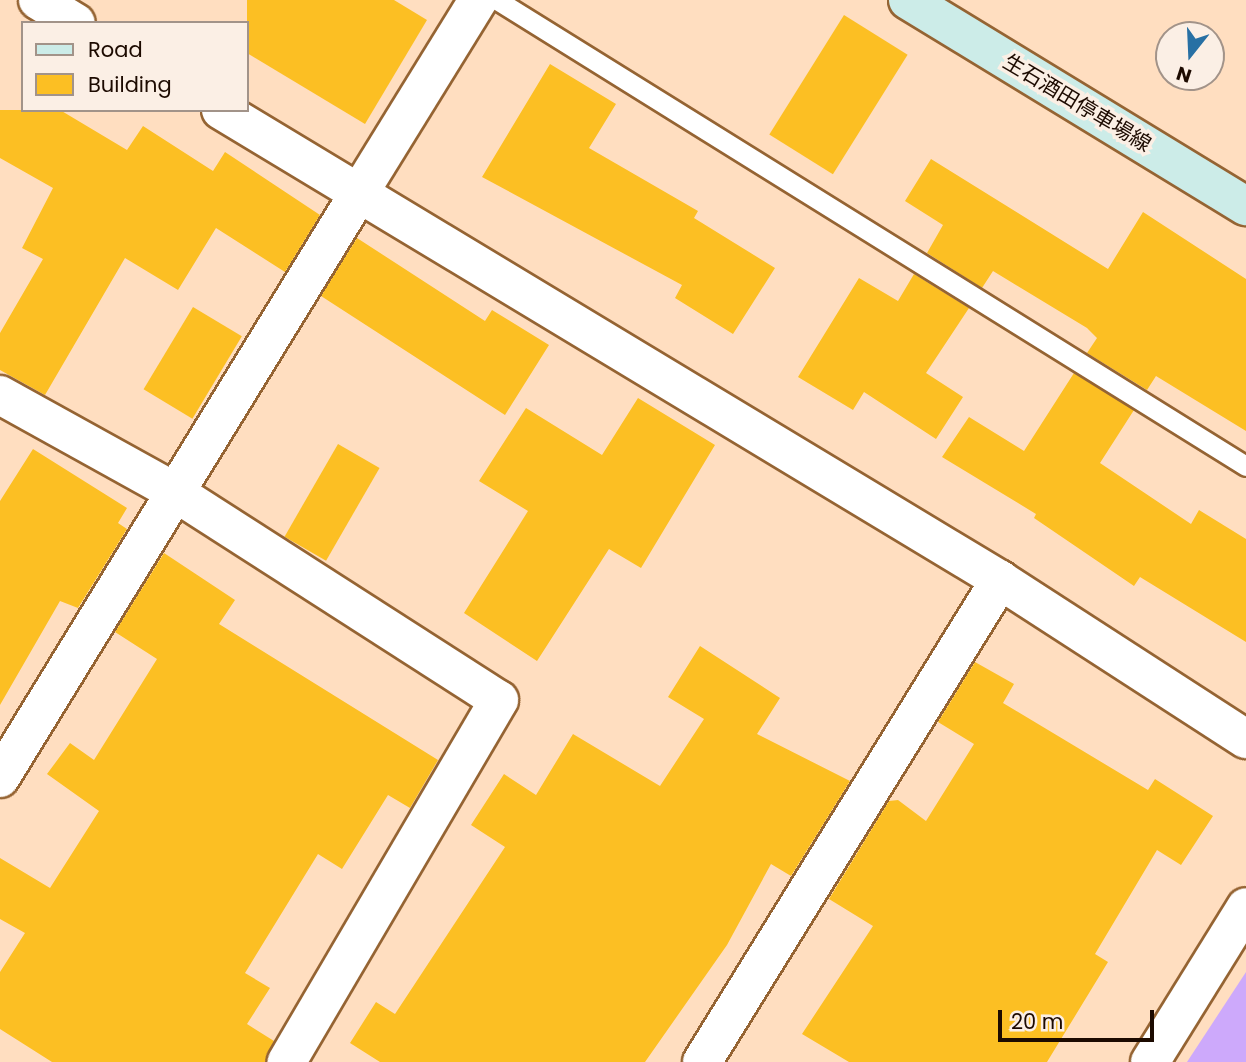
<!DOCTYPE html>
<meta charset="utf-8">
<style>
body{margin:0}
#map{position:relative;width:1246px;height:1062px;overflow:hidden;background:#ffdec0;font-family:Poppins,"Noto Sans JP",sans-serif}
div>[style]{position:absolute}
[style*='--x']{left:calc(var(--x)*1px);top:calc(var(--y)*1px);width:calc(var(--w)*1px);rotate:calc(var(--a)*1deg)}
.green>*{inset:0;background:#cda9fb}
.building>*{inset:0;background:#fcbf23;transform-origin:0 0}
.roads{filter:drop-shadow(2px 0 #956433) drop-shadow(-2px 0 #956433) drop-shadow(0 2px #956433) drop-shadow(0 -2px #956433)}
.service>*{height:19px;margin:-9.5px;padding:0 9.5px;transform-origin:9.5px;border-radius:9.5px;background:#fff}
.minor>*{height:38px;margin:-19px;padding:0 19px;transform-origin:19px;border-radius:19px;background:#fff}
.tertiary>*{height:38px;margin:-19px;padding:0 19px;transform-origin:19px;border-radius:19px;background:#fff}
.secondary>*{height:38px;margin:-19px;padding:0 19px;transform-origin:19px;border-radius:19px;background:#ccece8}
span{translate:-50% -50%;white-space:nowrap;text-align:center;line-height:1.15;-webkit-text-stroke:7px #fbefe5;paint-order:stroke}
.street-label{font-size:21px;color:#1c0a00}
.legend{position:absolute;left:21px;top:21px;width:228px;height:91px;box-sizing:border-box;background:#fbefe5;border:2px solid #a29389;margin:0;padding:9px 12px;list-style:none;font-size:21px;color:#1c0a00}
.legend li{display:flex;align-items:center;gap:14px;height:35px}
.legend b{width:35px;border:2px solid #a29389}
.north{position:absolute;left:1155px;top:21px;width:70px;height:70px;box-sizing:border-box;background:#fbefe5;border:2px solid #a29389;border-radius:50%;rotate:198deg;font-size:19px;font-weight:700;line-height:28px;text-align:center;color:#1c0a00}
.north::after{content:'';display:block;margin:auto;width:24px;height:32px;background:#2770a4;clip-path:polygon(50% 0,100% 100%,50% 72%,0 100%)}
.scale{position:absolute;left:998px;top:1010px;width:156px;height:32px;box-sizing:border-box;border:4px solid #1c0a00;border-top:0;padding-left:9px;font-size:21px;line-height:24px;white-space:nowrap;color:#1c0a00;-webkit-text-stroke:5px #fbefe5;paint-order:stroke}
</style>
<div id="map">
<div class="green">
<i style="clip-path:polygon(1246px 972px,1246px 1062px,1187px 1062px)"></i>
</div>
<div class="building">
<i style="clip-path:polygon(247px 0,394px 0,427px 20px,365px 124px,247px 53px)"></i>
<i style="left:844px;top:15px;width:75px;height:141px;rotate:32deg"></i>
<i style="clip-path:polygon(550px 64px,616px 104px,589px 148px,698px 211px,694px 218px,775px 268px,733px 334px,675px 298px,682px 285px,482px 177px)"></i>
<i style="clip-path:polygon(0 110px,60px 110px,127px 150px,143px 126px,213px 171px,225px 152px,320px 215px,285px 272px,216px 228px,178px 290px,125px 258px,45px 395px,0 370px,0 333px,43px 259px,22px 248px,53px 188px,0 158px)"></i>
<i style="clip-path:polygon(931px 159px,1108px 269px,1143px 212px,1246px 279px,1246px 431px,1156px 376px,1147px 390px,1087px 353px,1097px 338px,1087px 328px,993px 271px,982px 288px,927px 253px,943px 225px,905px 201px)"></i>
<i style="clip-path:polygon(357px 238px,485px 321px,492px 310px,549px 345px,505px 415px,321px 296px)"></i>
<i style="clip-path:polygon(914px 274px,969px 308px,926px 373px,963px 397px,936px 439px,864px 392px,853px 410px,798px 377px,859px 278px,898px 301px)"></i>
<i style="left:193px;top:307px;width:57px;height:96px;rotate:31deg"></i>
<i style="clip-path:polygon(1074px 373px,1134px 410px,1100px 463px,1191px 524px,1199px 510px,1246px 539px,1246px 642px,1140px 577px,1134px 586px,1034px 518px,1036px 514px,942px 457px,969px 417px,1024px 451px)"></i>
<i style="clip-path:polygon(638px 398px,715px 445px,641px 568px,609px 549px,537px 661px,464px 613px,528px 511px,479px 481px,526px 408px,602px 455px)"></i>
<i style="left:338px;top:444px;width:48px;height:107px;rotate:30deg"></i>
<i style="clip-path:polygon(33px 449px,127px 508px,118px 523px,127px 529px,78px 608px,60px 601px,0 705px,0 501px)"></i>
<i style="clip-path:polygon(164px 553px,235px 600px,219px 624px,438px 760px,410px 808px,388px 795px,342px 869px,318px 854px,245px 973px,270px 988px,247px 1024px,274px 1041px,265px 1062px,52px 1062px,0 1029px,0 972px,25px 933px,0 919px,0 858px,50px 888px,99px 811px,47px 774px,70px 743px,94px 760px,157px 659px,115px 632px)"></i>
<i style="clip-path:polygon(700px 646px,780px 698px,757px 734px,850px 781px,791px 876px,771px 864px,727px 945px,645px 1062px,380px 1062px,350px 1043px,376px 1002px,395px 1014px,505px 847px,471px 825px,504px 774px,536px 795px,573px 734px,660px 786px,704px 719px,668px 697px)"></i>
<i style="clip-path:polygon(975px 662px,1014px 684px,1003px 703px,1148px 790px,1155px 779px,1213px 816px,1181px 865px,1157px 850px,1095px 954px,1108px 962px,1047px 1062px,849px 1062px,802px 1034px,873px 926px,829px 899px,889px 801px,898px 800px,926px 821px,974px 744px,938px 722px)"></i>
</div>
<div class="roads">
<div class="service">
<i style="--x:497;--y:0;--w:882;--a:31.89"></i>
</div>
<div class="minor">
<i style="--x:38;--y:0;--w:44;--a:31.2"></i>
<i style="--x:221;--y:110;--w:910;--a:31.1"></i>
<i style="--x:1000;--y:580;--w:293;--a:32.9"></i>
<i style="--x:0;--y:395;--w:198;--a:29"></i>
<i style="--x:173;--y:491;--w:387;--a:32.7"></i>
<i style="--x:499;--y:700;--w:420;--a:120.4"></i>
<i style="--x:0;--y:778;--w:686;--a:-58.46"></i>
<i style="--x:702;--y:1062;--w:567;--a:-58.27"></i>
</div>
<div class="tertiary">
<i style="--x:359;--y:193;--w:227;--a:-58.3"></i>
<i style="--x:1150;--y:1062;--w:182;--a:-58.2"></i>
</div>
<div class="secondary">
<i style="--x:908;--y:0;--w:396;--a:31.4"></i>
</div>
</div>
<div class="street-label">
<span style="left:1077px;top:103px;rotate:31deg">生石酒田停車場線</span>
</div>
<ul class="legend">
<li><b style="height:9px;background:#ccece8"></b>Road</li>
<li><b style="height:19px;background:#fcbf23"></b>Building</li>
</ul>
<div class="north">N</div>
<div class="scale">20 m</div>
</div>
